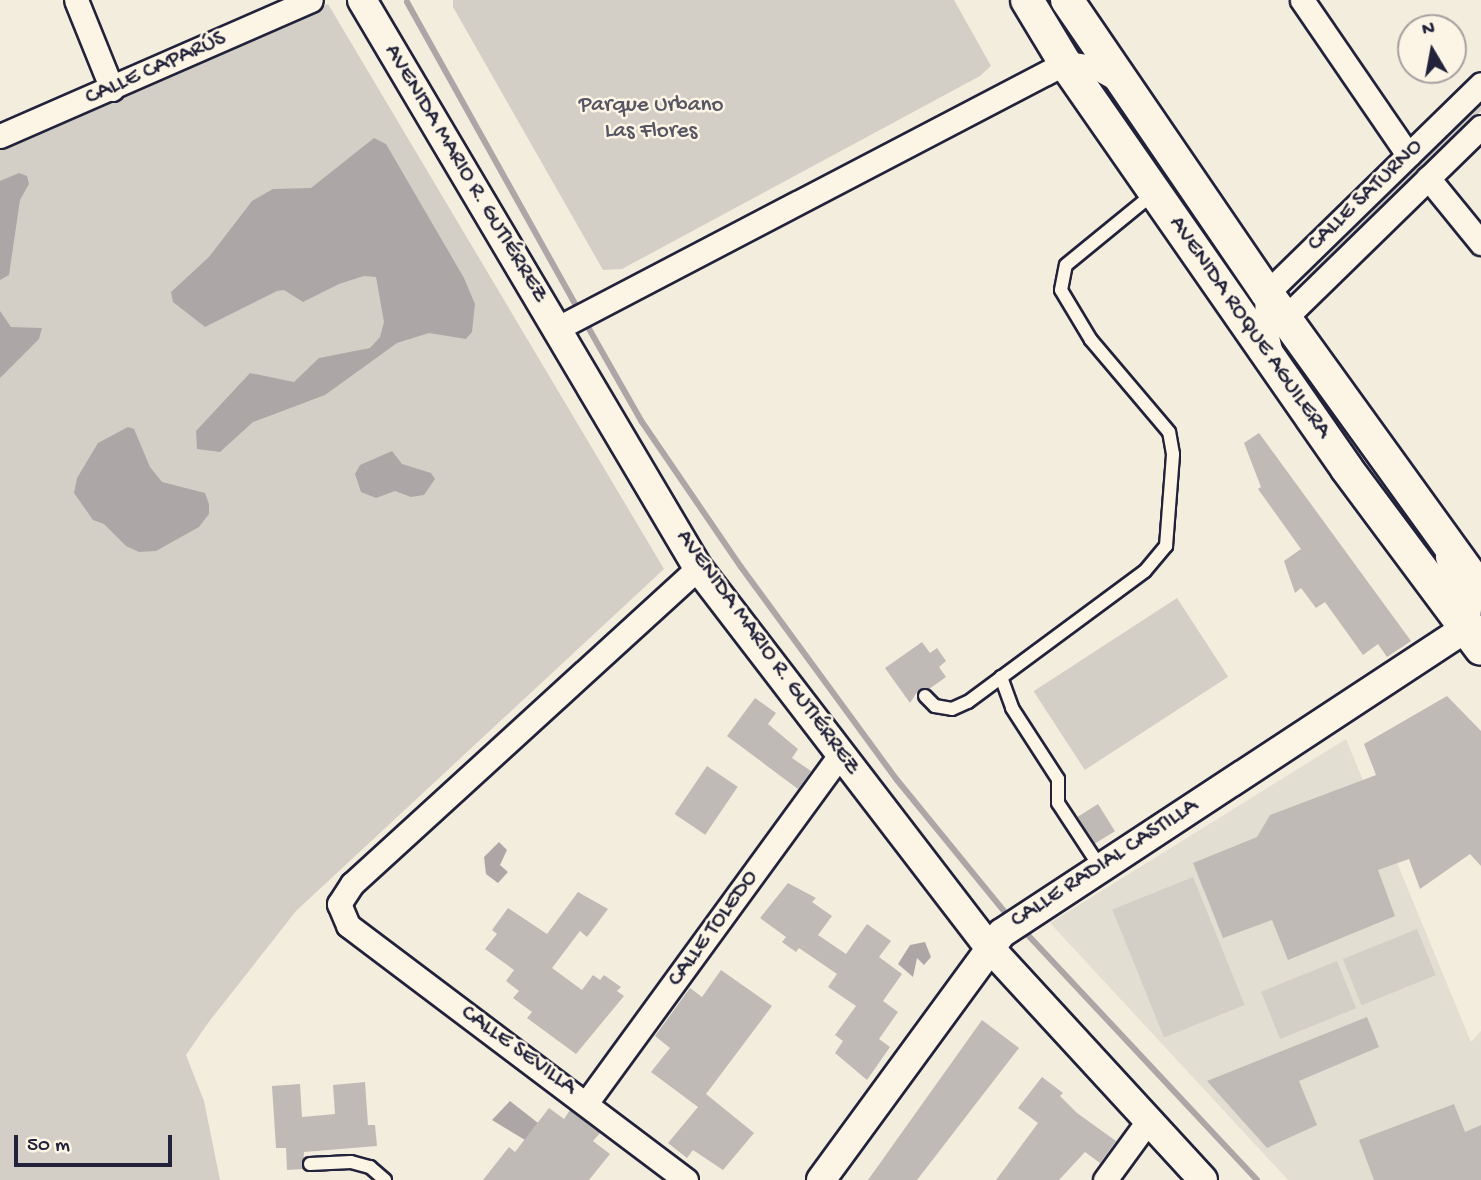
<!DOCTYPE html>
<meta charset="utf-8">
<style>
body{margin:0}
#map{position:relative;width:1481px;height:1180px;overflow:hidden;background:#f3edde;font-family:"Gochi Hand",sans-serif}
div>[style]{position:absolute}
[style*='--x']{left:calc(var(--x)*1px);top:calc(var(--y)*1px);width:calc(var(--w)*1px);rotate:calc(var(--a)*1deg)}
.built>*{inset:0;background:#e3ded2}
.green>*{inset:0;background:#d4cfc6;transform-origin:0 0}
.water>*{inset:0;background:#aca7a6}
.stream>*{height:6px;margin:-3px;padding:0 3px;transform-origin:3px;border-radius:3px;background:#aca7a6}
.building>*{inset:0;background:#bfbab6;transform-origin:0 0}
.roads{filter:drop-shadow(2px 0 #22223b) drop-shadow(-2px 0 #22223b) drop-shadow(0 2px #22223b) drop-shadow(0 -2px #22223b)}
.service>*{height:12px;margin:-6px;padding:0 6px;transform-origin:6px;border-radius:6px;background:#fcf5e5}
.minor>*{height:23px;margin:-11.5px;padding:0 11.5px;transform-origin:11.5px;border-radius:11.5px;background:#fcf5e5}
.tertiary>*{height:28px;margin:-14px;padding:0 14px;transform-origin:14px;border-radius:14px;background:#fcf5e5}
.secondary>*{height:32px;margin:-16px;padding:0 16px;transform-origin:16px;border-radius:16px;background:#fcf5e5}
span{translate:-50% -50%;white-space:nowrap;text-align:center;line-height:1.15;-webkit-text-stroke:5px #fcf5e5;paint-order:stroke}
.street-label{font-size:23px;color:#22223b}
.park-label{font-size:23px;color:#575665}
.north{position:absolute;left:1397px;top:14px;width:70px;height:70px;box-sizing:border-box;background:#fcf5e5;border:2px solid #a5a1a1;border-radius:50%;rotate:350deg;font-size:19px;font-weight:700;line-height:28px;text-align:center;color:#22223b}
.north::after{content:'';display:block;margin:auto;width:24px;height:32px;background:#22223b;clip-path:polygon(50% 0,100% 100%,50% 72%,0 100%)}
.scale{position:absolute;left:14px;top:1135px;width:158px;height:32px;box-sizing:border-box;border:4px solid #22223b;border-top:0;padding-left:9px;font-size:21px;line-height:24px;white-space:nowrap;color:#22223b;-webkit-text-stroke:5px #fcf5e5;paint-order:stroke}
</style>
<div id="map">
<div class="built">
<i style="clip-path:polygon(1346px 739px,1471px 1042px,1481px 1031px,1481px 1180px,1288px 1180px,1050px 923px)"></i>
</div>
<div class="green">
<i style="clip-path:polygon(453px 0,954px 0,991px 66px,980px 76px,622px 269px,603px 270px,453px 7px)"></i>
<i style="clip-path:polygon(328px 4px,664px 569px,296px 911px,208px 1023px,186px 1055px,204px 1101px,220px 1180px,0 1180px,0 148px)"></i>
<i style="clip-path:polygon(1481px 104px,1481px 111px,1307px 282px,1307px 276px)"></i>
<i style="left:1177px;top:598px;width:94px;height:171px;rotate:57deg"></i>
<i style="left:1193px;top:877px;width:138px;height:87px;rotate:68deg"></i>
<i style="left:1417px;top:929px;width:50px;height:80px;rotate:68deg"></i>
<i style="left:1337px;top:961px;width:51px;height:82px;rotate:68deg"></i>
</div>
<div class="water">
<i style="clip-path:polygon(374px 138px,386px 144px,464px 278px,475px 304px,472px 332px,466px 339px,429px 333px,397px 343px,325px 395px,253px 422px,220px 452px,197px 449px,196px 431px,250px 373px,294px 382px,319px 358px,370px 348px,380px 337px,384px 322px,376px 277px,364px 276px,339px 284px,303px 302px,284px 290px,277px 291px,205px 327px,173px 302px,171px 292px,209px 257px,252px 201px,273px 189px,311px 188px)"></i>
<i style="clip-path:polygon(19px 173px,27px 176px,29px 184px,20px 200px,9px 275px,0 280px,0 181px)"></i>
<i style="clip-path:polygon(0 311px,11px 327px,42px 328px,39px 339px,0 378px)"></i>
<i style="clip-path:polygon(128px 427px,134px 429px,150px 467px,162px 482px,205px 493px,209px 504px,209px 514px,199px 527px,156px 551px,139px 552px,126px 546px,104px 524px,93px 520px,74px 493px,77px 478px,98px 443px)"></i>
<i style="clip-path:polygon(392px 451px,402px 464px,431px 473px,435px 479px,424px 495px,411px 497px,395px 491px,376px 498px,361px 492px,355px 474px,360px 465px)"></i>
<i style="clip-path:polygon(499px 842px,507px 850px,500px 865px,508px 872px,498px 883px,486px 874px,484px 857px)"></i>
<i style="clip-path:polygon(925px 942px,931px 957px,924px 965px,917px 958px,913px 977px,898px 964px,910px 945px)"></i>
<i style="clip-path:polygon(510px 1101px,538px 1123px,525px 1140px,492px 1120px)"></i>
</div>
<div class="stream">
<i style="--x:407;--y:2;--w:354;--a:60.9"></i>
<i style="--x:584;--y:320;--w:117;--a:60.4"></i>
<i style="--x:642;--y:422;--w:176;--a:55.7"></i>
<i style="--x:741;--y:567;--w:264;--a:53.8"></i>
<i style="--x:897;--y:780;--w:169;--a:50.8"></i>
<i style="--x:1026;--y:933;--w:338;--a:46.9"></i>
</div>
<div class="building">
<i style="clip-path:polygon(1259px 433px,1411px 641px,1387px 657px,1378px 644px,1363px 655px,1325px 602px,1316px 608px,1301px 588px,1295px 593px,1284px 561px,1301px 549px,1258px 489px,1261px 487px,1244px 443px)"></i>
<i style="clip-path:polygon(922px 642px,930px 653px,937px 648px,946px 661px,939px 667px,946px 677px,929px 689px,919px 689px,910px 703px,885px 668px)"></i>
<i style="clip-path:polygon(1447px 696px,1481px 731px,1481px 866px,1470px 854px,1420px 889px,1409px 859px,1378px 870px,1395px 916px,1288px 960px,1272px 920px,1223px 938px,1193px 863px,1257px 837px,1270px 815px,1376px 775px,1364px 744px)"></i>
<i style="clip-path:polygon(755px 698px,776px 713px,768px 724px,798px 749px,792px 758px,811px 771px,798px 789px,727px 736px)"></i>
<i style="left:707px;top:766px;width:37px;height:58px;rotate:34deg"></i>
<i style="left:1098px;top:804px;width:32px;height:24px;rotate:58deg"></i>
<i style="clip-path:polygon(788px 883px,816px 898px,812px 902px,832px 916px,818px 935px,846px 954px,867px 924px,891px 941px,879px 957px,902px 974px,883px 1001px,898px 1012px,879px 1039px,890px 1047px,867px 1080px,835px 1053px,843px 1041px,835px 1035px,856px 1006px,828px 987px,837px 974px,799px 948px,796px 952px,782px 942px,786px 937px,760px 918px)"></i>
<i style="clip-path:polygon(578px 892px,608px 909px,587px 937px,580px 931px,552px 968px,582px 990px,593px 975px,600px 980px,604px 975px,621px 987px,617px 991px,624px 996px,576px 1054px,527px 1018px,532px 1012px,513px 998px,519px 991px,506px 981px,514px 970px,485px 949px,497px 934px,492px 930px,508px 908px,547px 934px)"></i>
<i style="clip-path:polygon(721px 970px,772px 1006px,706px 1094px,754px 1133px,723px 1170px,693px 1150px,687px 1158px,668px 1143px,698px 1107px,651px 1072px,670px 1048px,655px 1036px,690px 988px,702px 997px)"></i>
<i style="clip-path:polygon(1367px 1017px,1379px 1047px,1299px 1081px,1317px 1125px,1267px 1148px,1207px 1081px)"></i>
<i style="clip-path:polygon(982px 1020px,1019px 1048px,917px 1180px,868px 1180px)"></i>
<i style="clip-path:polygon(1042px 1077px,1063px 1093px,1060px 1096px,1077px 1113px,1116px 1141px,1100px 1163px,1085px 1152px,1059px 1180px,996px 1180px,1038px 1123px,1018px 1108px)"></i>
<i style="clip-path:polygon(365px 1082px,368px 1125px,375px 1125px,377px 1146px,304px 1152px,303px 1169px,287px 1170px,286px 1148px,276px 1148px,272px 1086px,300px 1084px,302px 1117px,335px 1114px,333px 1085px)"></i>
<i style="clip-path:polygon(1454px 1104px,1465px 1132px,1481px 1125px,1481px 1180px,1374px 1180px,1359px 1140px)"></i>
<i style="clip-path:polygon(549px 1108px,564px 1119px,570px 1110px,600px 1133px,593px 1141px,610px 1154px,589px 1180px,483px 1180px,509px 1147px,515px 1152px)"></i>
</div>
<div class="roads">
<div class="service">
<i style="--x:1001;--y:677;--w:33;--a:70"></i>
<i style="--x:1012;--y:708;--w:85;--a:57.1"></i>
<i style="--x:1058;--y:779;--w:24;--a:90"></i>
<i style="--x:1058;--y:803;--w:77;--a:56.7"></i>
<i style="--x:925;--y:696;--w:14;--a:45"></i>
<i style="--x:935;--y:706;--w:17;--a:10"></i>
<i style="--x:952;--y:709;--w:17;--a:-24"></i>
<i style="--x:968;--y:702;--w:220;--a:-36.5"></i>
<i style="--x:1145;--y:571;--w:33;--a:-50"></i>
<i style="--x:1166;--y:546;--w:92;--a:-85.6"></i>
<i style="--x:1173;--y:454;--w:22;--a:-100"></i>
<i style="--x:1169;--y:432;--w:121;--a:-130.3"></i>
<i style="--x:1091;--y:340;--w:58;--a:-121"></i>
<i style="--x:1061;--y:290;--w:25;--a:-79"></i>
<i style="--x:1066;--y:265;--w:114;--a:-39.3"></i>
<i style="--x:310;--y:1164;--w:41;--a:-2.8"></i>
<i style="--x:351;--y:1162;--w:20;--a:15"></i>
<i style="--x:370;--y:1167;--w:20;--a:41"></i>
</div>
<div class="minor">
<i style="--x:76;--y:0;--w:96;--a:68"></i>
<i style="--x:1302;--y:0;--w:188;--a:55.6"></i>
<i style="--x:0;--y:136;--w:339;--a:-23.6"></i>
<i style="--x:1428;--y:178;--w:84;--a:50.8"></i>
<i style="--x:1271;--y:316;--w:15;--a:4"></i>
<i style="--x:1286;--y:317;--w:272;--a:-44.3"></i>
<i style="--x:556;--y:329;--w:574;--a:-27.59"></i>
<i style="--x:1065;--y:63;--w:30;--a:8"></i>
<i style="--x:1095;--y:67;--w:29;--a:29"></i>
<i style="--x:1271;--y:354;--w:23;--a:-103"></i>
<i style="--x:1266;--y:332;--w:39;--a:-89"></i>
<i style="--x:1267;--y:293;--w:299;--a:-44.3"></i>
<i style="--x:587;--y:1102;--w:429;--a:-53.9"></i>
<i style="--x:686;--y:1180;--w:423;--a:-143"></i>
<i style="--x:348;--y:925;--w:23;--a:-113"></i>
<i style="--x:339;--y:904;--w:24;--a:-57"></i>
<i style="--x:352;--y:884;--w:469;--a:-42.4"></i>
<i style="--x:1105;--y:1180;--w:73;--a:-53.9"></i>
</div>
<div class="tertiary">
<i style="--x:362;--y:0;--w:660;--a:59.39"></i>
<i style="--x:698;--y:568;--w:478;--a:52.5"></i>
<i style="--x:989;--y:947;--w:316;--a:47.4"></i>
<i style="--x:1450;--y:557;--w:53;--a:71.2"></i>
<i style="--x:1467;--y:607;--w:21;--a:93"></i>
<i style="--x:821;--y:1180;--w:306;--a:-53.8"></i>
<i style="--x:1002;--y:933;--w:555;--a:-33.32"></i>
<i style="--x:1466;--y:628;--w:15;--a:8"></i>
</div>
<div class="secondary">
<i style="--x:1027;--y:0;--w:74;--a:58.9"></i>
<i style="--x:1065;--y:63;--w:494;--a:55.2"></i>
<i style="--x:1347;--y:469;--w:224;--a:53.3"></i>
<i style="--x:1067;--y:0;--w:355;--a:55.7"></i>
<i style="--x:1267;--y:293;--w:366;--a:54.2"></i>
</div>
</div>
<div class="street-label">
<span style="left:156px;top:69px;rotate:-24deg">CALLE CAPARÚS</span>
<span style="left:465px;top:174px;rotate:59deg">AVENIDA MARIO R. GUTIÉRREZ</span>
<span style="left:1366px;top:196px;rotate:-44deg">CALLE SATURNO</span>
<span style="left:1249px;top:328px;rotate:55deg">AVENIDA ROQUE AGUILERA</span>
<span style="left:767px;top:653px;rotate:54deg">AVENIDA MARIO R. GUTIÉRREZ</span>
<span style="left:1105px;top:864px;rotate:-33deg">CALLE RADIAL CASTILLA</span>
<span style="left:714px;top:929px;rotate:-54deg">CALLE TOLEDO</span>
<span style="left:518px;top:1051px;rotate:36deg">CALLE SEVILLA</span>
</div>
<div class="park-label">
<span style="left:651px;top:119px">Parque Urbano<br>Las Flores</span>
</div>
<div class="north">N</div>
<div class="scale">50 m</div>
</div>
